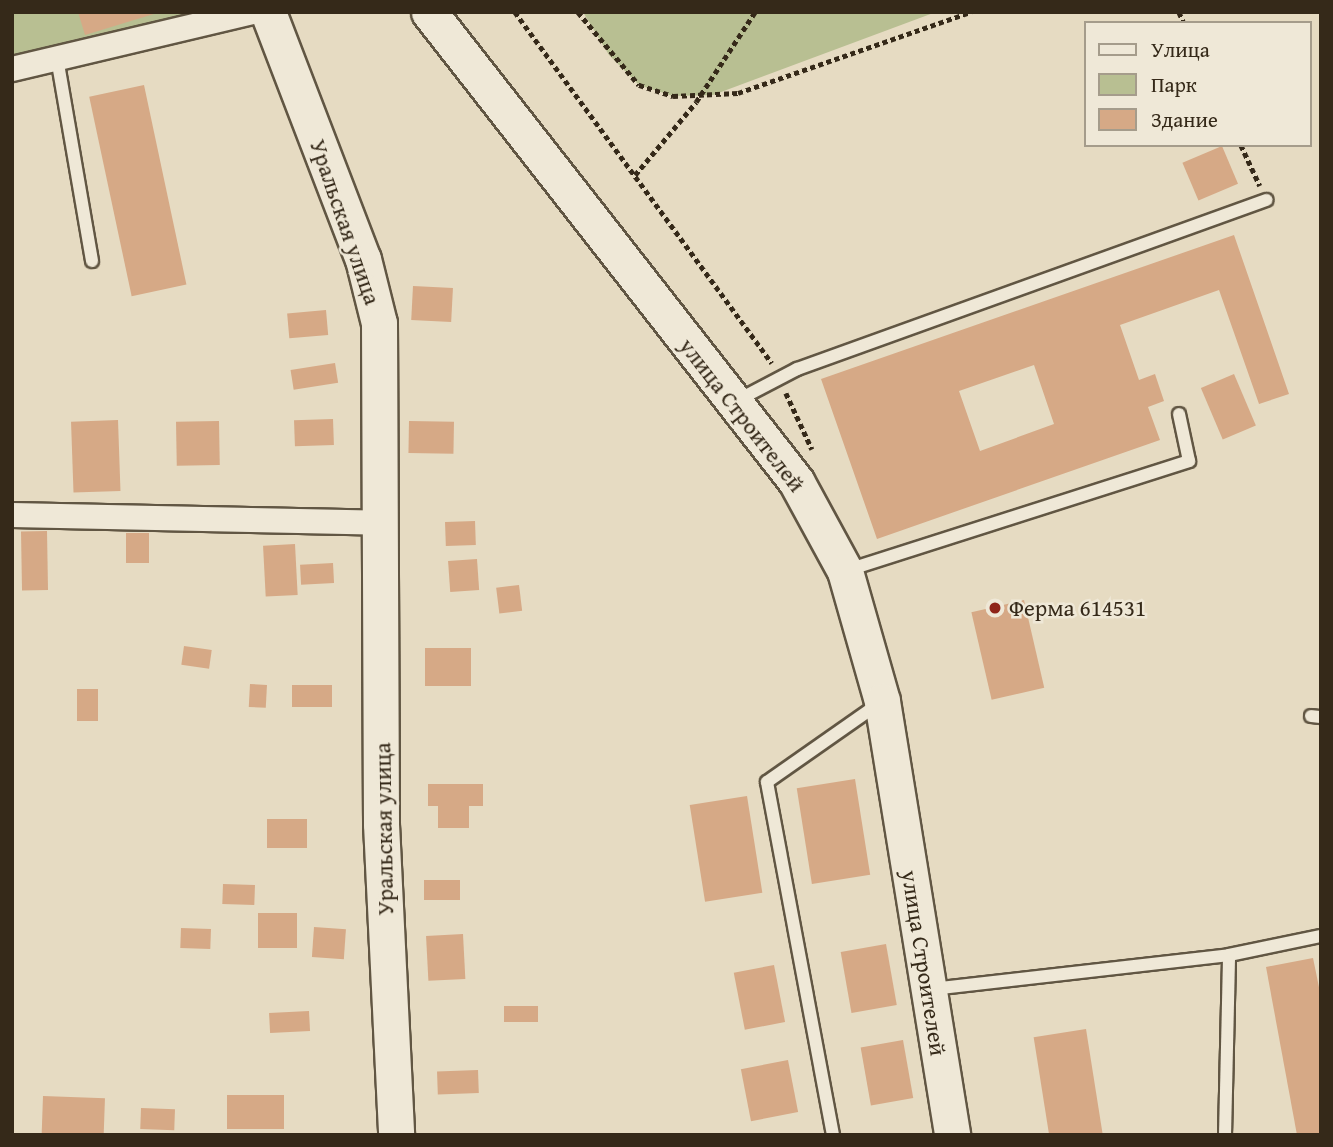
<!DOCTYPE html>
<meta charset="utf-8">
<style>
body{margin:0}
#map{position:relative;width:1333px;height:1147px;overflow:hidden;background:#e6dbc2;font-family:"Gentium Book Plus",serif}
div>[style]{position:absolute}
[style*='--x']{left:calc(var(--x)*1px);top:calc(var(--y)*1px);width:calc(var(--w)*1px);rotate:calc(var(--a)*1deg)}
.green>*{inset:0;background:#b8bf92}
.building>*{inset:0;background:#d6a986;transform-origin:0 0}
.path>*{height:4.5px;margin-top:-2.25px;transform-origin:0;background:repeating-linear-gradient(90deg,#352919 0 5px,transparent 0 8.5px)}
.roads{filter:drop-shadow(2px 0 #615643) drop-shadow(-2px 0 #615643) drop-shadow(0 2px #615643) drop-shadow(0 -2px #615643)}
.lane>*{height:12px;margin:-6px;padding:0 6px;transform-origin:6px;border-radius:6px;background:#efe8d7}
.street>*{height:24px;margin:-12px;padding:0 12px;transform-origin:12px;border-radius:12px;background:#efe8d7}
.secondary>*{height:35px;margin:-17.5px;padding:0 17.5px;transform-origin:17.5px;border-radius:17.5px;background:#efe8d7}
.dots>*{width:19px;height:19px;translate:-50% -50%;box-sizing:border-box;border:4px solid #efe8d7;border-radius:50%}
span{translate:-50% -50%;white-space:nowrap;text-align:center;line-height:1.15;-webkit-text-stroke:5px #efe8d7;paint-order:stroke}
.street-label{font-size:23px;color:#352919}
.poi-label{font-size:23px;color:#352919}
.left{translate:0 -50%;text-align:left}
.frame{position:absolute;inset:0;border:14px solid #352919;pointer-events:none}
.legend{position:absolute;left:1084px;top:21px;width:228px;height:126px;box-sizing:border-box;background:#efe8d7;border:2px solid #a59c8b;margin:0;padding:9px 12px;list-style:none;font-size:21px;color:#352919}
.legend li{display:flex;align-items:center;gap:14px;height:35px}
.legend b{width:35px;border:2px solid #a59c8b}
</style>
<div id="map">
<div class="green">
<i style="clip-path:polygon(12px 12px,184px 12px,186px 20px,12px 55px)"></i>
<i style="clip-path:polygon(583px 12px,936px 12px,713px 95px,673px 96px,639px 85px,609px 55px)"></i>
</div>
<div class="building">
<i style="clip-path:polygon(78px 12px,157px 12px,157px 13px,85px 35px)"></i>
<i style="left:144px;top:85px;width:204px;height:56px;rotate:78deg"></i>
<i style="left:1222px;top:146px;width:41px;height:43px;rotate:67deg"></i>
<i style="clip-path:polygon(evenodd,1234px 235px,1289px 394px,1259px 404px,1219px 290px,1120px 325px,1139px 380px,1155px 374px,1164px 401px,1148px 407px,1160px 440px,877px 539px,821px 379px,1234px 235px,1034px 365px,1054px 424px,980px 451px,959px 391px,1034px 365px)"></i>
<i style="left:413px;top:286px;width:40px;height:34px;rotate:3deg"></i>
<i style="left:326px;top:310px;width:25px;height:39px;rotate:85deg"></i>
<i style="left:335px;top:363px;width:20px;height:45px;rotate:81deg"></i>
<i style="left:1234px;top:374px;width:56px;height:36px;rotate:67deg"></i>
<i style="left:333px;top:419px;width:26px;height:39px;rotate:88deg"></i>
<i style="left:118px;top:420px;width:71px;height:47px;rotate:88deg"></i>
<i style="left:219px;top:421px;width:44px;height:43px;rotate:89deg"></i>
<i style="left:409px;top:421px;width:45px;height:32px;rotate:1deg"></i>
<i style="left:475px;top:521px;width:24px;height:30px;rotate:88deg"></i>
<i style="left:47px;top:531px;width:59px;height:26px;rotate:89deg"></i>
<i style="left:126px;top:533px;width:23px;height:30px"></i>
<i style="left:295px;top:544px;width:51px;height:32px;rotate:87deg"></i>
<i style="left:477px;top:559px;width:31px;height:29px;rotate:86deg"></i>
<i style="left:333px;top:563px;width:20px;height:33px;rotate:87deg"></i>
<i style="left:519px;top:585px;width:26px;height:23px;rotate:83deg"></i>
<i style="left:1024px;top:600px;width:90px;height:54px;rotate:77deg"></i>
<i style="left:184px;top:646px;width:28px;height:19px;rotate:8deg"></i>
<i style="left:471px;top:648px;width:38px;height:46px;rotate:90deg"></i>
<i style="left:250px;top:684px;width:17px;height:23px;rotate:3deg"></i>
<i style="left:292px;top:685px;width:40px;height:22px"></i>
<i style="left:77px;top:689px;width:21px;height:32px"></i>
<i style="left:855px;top:779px;width:97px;height:59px;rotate:81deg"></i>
<i style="clip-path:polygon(428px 784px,483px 784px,483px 806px,469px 806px,469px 828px,438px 828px,438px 806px,428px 806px)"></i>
<i style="left:747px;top:796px;width:98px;height:58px;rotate:81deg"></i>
<i style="left:307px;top:819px;width:29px;height:40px;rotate:90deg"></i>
<i style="left:460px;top:880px;width:20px;height:36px;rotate:90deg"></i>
<i style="left:223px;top:884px;width:32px;height:20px;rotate:2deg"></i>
<i style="left:258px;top:913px;width:39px;height:35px"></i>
<i style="left:314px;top:927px;width:32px;height:30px;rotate:4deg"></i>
<i style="left:181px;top:928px;width:30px;height:20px;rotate:2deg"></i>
<i style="left:463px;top:934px;width:45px;height:37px;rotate:87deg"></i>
<i style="left:886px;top:944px;width:62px;height:46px;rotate:80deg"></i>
<i style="clip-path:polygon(1313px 958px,1321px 997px,1321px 1135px,1297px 1135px,1266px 967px)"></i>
<i style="left:774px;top:965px;width:58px;height:41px;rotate:79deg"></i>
<i style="left:538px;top:1006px;width:16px;height:34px;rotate:90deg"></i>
<i style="left:309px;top:1011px;width:20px;height:40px;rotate:87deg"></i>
<i style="left:1086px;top:1029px;width:107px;height:53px;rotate:81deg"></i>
<i style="left:903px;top:1040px;width:59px;height:43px;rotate:80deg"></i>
<i style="left:788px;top:1060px;width:53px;height:48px;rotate:79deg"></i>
<i style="left:478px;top:1070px;width:23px;height:41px;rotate:88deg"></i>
<i style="left:284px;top:1095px;width:34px;height:57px;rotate:90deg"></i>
<i style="left:43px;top:1096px;width:62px;height:39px;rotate:2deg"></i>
<i style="left:141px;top:1108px;width:34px;height:21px;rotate:2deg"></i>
</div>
<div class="path">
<i style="--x:515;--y:12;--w:435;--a:53.8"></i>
<i style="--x:578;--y:12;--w:95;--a:50.1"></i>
<i style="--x:639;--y:85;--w:36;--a:18"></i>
<i style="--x:673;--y:96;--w:65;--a:-2.6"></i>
<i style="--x:738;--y:93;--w:247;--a:-19.2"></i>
<i style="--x:1179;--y:12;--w:12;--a:66"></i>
<i style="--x:1241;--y:145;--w:45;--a:65.1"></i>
<i style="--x:635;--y:175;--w:95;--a:-50.1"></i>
<i style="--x:696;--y:102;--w:108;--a:-56.8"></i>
<i style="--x:786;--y:393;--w:62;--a:65.1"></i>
</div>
<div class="roads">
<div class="lane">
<i style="--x:57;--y:58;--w:206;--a:80.2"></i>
<i style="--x:738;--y:400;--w:67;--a:-27.7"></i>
<i style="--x:797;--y:369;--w:499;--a:-19.8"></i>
<i style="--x:848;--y:570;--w:358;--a:-17.7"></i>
<i style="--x:1189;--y:461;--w:48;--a:-102"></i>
<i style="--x:1311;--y:716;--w:10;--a:6"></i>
<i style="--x:932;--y:989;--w:299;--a:-6.5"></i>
<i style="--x:1229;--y:955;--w:94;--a:-11.7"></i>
<i style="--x:833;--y:1135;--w:359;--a:-100.6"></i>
<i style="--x:767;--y:782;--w:134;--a:-35"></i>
<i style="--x:1225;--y:1135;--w:180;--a:-88.7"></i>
</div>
<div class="street">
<i style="--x:12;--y:69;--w:248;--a:-13.3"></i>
<i style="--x:12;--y:515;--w:370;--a:1.2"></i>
</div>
<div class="secondary">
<i style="--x:268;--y:12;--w:265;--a:69"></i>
<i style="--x:363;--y:259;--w:66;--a:76"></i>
<i style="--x:379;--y:323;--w:501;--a:89.77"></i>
<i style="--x:381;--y:824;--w:311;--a:87.2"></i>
<i style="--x:429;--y:12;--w:596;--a:51.96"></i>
<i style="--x:796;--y:481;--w:102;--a:61.4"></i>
<i style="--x:845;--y:571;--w:135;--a:74.1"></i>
<i style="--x:882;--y:701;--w:440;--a:80.8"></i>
</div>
</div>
<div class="dots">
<i style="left:995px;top:608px;background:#8f2418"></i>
</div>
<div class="street-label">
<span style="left:345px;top:222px;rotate:71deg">Уральская улица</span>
<span style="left:742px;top:415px;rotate:52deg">улица Строителей</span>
<span style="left:384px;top:829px;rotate:-91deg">Уральская улица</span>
<span style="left:924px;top:963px;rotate:81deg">улица Строителей</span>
</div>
<div class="poi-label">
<span class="left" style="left:1009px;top:608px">Ферма 614531</span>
</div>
<div class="frame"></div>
<ul class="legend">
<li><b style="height:9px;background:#efe8d7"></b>Улица</li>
<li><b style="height:19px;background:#b8bf92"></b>Парк</li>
<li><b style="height:19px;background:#d6a986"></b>Здание</li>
</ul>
</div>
